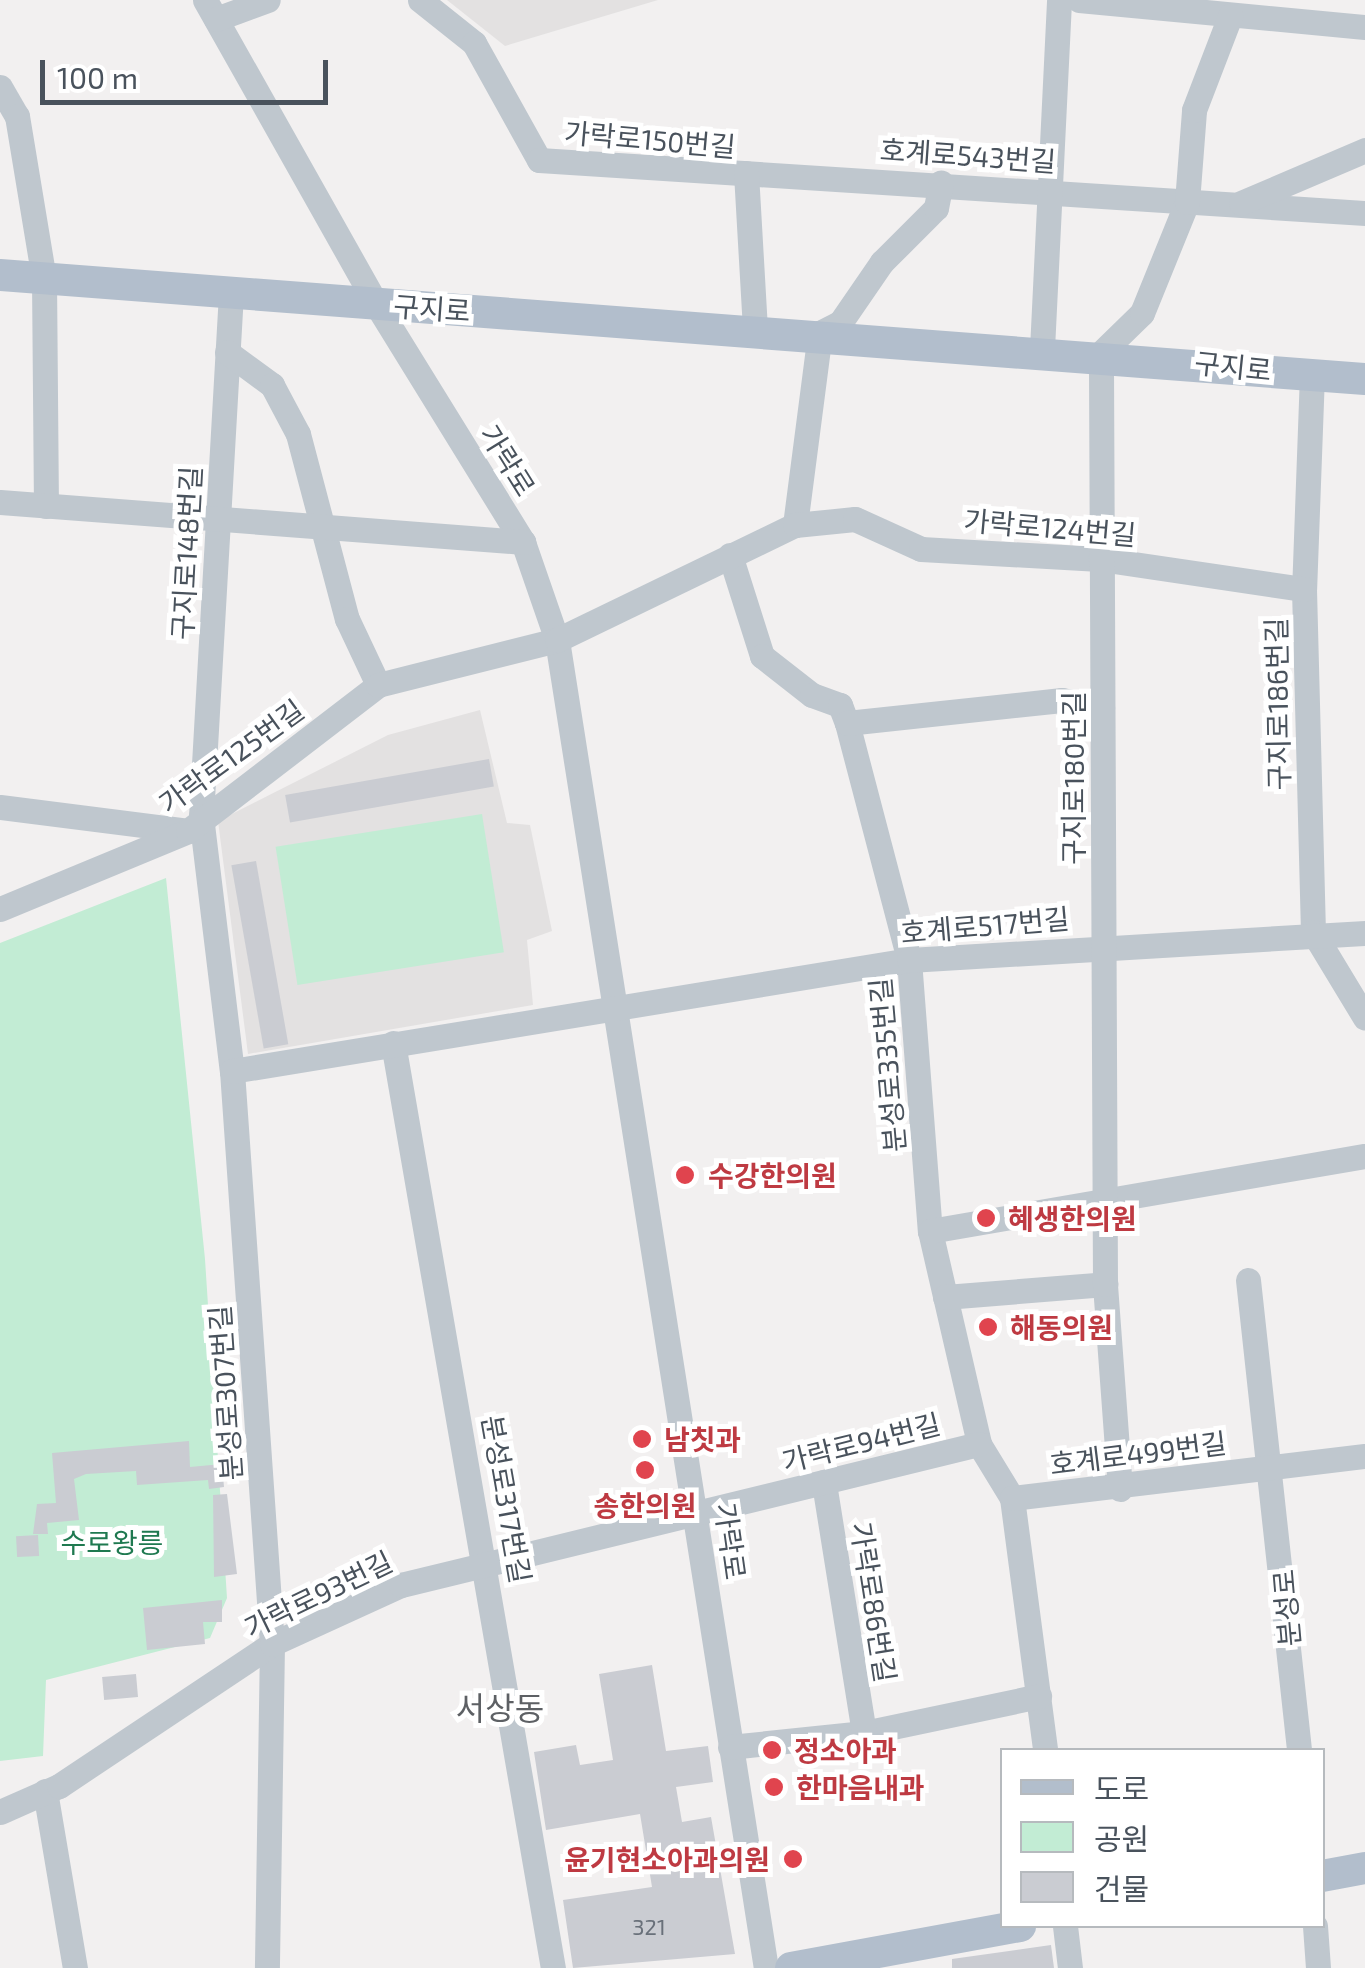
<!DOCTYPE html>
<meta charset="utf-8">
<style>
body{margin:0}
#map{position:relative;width:1365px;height:1968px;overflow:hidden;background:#f2f0f0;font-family:"Exo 2","Noto Sans KR",sans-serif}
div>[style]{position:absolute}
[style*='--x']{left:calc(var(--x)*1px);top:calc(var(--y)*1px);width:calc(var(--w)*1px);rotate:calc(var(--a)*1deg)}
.education>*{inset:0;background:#e3e1e1}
.green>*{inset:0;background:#c2ecd4;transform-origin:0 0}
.building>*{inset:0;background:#caccd2;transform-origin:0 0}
.minor>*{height:25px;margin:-12.5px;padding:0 12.5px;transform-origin:12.5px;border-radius:12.5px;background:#bfc7ce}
.major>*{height:32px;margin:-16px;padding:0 16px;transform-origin:16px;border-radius:16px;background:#b2becc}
.dots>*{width:28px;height:28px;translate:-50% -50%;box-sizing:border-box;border:5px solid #fff;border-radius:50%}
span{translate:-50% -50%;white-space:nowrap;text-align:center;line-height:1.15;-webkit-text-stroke:10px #fff;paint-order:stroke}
.number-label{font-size:22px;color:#69707a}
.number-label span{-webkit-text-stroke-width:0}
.street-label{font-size:28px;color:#49525c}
.health-label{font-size:28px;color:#be3a42;font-weight:700}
.left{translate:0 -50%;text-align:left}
.right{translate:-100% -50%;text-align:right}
.park-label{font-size:28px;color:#1f7950}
.quarter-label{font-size:32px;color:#5d6064}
.legend{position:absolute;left:1000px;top:1748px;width:325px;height:180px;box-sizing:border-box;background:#fff;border:2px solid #b6babe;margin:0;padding:12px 18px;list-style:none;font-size:30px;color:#49525c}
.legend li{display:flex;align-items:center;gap:20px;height:50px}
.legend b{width:50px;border:2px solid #b6babe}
.scale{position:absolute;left:40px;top:60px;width:288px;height:45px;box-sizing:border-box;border:5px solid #49525c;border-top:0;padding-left:12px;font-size:30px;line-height:35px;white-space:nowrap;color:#49525c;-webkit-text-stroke:8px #fff;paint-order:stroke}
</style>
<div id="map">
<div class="education">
<i style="clip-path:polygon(447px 0,658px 0,505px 46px)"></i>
<i style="clip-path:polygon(480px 710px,507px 823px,530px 825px,552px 931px,527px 940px,533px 1005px,248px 1054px,218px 821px,388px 735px)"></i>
</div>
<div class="green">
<i style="left:482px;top:814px;width:140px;height:209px;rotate:81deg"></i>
<i style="clip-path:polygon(166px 878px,205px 1259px,227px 1598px,210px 1638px,46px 1680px,43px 1756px,0 1761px,0 943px)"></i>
</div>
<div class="building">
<i style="left:489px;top:759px;width:28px;height:207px;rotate:80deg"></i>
<i style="left:256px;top:861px;width:186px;height:25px;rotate:80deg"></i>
<i style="clip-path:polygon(189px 1441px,190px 1467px,222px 1464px,224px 1487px,209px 1489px,208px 1480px,137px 1485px,136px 1471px,86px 1474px,74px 1479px,79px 1520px,47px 1523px,48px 1534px,33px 1534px,37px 1504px,56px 1503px,52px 1453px)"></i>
<i style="clip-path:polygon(227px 1494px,237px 1574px,214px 1577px,213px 1495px)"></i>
<i style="left:38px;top:1535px;width:21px;height:22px;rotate:87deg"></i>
<i style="clip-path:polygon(222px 1600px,222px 1622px,203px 1622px,205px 1644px,147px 1650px,143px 1608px)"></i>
<i style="clip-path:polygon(652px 1665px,666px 1751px,708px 1746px,713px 1782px,676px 1787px,682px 1822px,711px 1817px,735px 1954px,573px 1968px,563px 1900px,652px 1887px,640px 1814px,546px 1830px,534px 1752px,576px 1745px,580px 1765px,613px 1760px,599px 1674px)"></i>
<i style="left:136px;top:1674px;width:23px;height:34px;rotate:85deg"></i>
<i style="clip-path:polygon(1051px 1945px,1054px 1968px,952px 1968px,952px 1959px)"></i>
</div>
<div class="minor">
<i style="--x:205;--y:0;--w:349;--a:60.6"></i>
<i style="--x:376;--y:304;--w:280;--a:58.3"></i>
<i style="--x:523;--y:542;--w:104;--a:70.9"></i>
<i style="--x:557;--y:640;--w:1344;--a:81.06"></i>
<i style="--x:420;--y:0;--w:69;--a:38.5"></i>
<i style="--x:474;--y:43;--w:134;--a:60.9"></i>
<i style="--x:539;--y:160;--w:828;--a:3.67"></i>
<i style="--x:1079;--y:0;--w:287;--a:5.4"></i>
<i style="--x:216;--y:19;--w:55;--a:-20.1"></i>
<i style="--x:0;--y:87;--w:34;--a:60"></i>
<i style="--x:17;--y:116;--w:165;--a:80.6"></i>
<i style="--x:44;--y:279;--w:227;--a:89.5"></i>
<i style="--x:746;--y:173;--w:157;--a:86.7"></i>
<i style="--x:1241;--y:203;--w:135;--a:-23.1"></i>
<i style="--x:231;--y:293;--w:524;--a:93.28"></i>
<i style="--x:201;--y:816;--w:257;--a:83.1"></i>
<i style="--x:232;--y:1071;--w:574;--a:86.01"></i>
<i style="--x:272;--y:1644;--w:324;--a:90.9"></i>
<i style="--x:1042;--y:349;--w:349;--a:-87.2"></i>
<i style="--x:227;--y:352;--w:56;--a:36.3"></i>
<i style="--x:272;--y:385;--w:55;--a:62"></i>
<i style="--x:298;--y:434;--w:191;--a:75.2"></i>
<i style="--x:347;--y:619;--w:73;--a:64.8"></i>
<i style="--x:1312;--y:374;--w:215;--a:92.1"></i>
<i style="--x:1304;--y:589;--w:343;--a:88.5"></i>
<i style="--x:1313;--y:932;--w:100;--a:58.8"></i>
<i style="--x:0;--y:502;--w:525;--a:4.37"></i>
<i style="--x:795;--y:525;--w:194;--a:-82.6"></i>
<i style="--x:820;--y:333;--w:22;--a:-27"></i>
<i style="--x:840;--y:323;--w:74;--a:-55.5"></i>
<i style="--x:882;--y:262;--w:76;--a:-45"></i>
<i style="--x:936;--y:208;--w:26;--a:-79"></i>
<i style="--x:730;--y:555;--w:106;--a:72.4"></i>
<i style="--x:762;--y:656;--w:63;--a:38"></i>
<i style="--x:812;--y:695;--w:30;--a:20"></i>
<i style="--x:840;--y:705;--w:19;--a:69"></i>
<i style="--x:847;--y:723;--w:245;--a:75.3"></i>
<i style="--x:909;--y:960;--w:272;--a:85.6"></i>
<i style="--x:930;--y:1231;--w:219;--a:77"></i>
<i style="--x:979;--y:1444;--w:63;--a:58.6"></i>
<i style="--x:1012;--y:1498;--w:254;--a:82.5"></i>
<i style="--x:847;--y:723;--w:216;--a:-6.1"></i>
<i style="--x:1062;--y:700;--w:41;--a:11.3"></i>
<i style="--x:0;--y:807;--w:184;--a:7.2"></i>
<i style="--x:0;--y:909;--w:204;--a:-22.5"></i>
<i style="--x:188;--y:831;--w:240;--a:-37.5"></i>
<i style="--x:378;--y:685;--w:185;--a:-14.1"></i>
<i style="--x:557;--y:640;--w:264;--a:-25.8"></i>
<i style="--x:795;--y:525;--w:60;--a:-5.7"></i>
<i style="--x:855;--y:519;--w:72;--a:24.4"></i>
<i style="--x:921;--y:549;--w:179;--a:3.2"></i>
<i style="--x:1100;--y:559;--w:206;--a:8.4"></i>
<i style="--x:393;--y:1043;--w:939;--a:80.19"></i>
<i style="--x:232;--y:1071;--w:686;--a:-9.31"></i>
<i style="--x:909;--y:960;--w:457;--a:-3.4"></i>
<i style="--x:930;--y:1231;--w:441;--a:-9.8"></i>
<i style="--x:1248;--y:1280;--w:473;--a:83.8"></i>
<i style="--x:945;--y:1297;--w:161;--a:-4.6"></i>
<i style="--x:1120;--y:1489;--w:206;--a:-94.2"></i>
<i style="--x:1105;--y:1284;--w:931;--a:-90.25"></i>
<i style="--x:1101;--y:353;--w:57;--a:-44.3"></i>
<i style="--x:1142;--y:313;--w:120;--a:-67.9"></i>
<i style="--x:1187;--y:202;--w:92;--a:-85.6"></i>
<i style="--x:1194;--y:110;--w:101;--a:-69"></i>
<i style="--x:1012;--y:1498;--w:355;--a:-6.8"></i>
<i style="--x:864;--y:1733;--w:179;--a:-11.9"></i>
<i style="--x:730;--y:1747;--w:135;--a:-6"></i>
<i style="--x:864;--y:1733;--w:254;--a:-99.1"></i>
<i style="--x:45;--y:1791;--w:180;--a:80.4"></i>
<i style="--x:0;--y:1812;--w:64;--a:-23.8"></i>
<i style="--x:59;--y:1786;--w:256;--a:-33.7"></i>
<i style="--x:272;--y:1644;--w:142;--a:-24.6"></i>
<i style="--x:401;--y:1585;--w:595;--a:-13.71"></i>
<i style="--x:1065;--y:1926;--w:42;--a:83.2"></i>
<i style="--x:1315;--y:1926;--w:42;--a:85.9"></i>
</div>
<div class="major">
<i style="--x:0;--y:275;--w:1369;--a:4.36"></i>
<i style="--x:1322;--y:1876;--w:44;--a:-10.5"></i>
<i style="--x:791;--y:1968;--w:233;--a:-10.4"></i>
</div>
<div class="dots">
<i style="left:685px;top:1175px;background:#e0444e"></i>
<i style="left:986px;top:1218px;background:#e0444e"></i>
<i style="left:988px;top:1327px;background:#e0444e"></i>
<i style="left:642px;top:1439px;background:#e0444e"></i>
<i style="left:645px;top:1470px;background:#e0444e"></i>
<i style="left:772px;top:1750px;background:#e0444e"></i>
<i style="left:774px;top:1787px;background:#e0444e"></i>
<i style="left:793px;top:1859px;background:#e0444e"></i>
</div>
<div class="number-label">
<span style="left:649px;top:1927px">321</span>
</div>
<div class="street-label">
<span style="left:650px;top:139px;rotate:5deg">가락로150번길</span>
<span style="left:968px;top:155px;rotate:4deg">호계로543번길</span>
<span style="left:432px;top:308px;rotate:4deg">구지로</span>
<span style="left:1233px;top:366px;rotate:6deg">구지로</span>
<span style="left:508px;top:460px;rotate:58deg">가락로</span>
<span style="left:1050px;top:527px;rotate:5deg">가락로124번길</span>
<span style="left:186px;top:553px;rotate:-87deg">구지로148번길</span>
<span style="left:1277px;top:704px;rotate:-91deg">구지로186번길</span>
<span style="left:231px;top:756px;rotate:-36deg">가락로125번길</span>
<span style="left:1073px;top:778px;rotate:-90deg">구지로180번길</span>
<span style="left:985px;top:925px;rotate:-5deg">호계로517번길</span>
<span style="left:887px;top:1065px;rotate:-95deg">분성로335번길</span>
<span style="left:225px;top:1393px;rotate:-94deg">분성로307번길</span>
<span style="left:861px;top:1442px;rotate:-14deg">가락로94번길</span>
<span style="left:1138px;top:1453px;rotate:-7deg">호계로499번길</span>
<span style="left:507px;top:1499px;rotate:80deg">분성로317번길</span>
<span style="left:731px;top:1541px;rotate:82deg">가락로</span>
<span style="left:318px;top:1594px;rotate:-26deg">가락로93번길</span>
<span style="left:874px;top:1602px;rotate:81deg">가락로86번길</span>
<span style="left:1286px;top:1608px;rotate:-95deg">분성로</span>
</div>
<div class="health-label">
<span class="left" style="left:708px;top:1175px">수강한의원</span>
<span class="left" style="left:1008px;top:1218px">혜생한의원</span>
<span class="left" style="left:1010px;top:1327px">해동의원</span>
<span class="left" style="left:664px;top:1439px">남칫과</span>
<span style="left:645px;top:1505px">송한의원</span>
<span class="left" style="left:794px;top:1750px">정소아과</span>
<span class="left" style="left:796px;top:1787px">한마음내과</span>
<span class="right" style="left:770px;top:1859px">윤기현소아과의원</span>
</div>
<div class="park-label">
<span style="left:112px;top:1542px">수로왕릉</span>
</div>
<div class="quarter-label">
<span style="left:500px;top:1707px">서상동</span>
</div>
<ul class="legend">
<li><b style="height:12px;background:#b2becc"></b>도로</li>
<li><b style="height:28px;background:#c2ecd4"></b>공원</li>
<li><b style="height:28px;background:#caccd2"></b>건물</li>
</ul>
<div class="scale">100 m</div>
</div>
